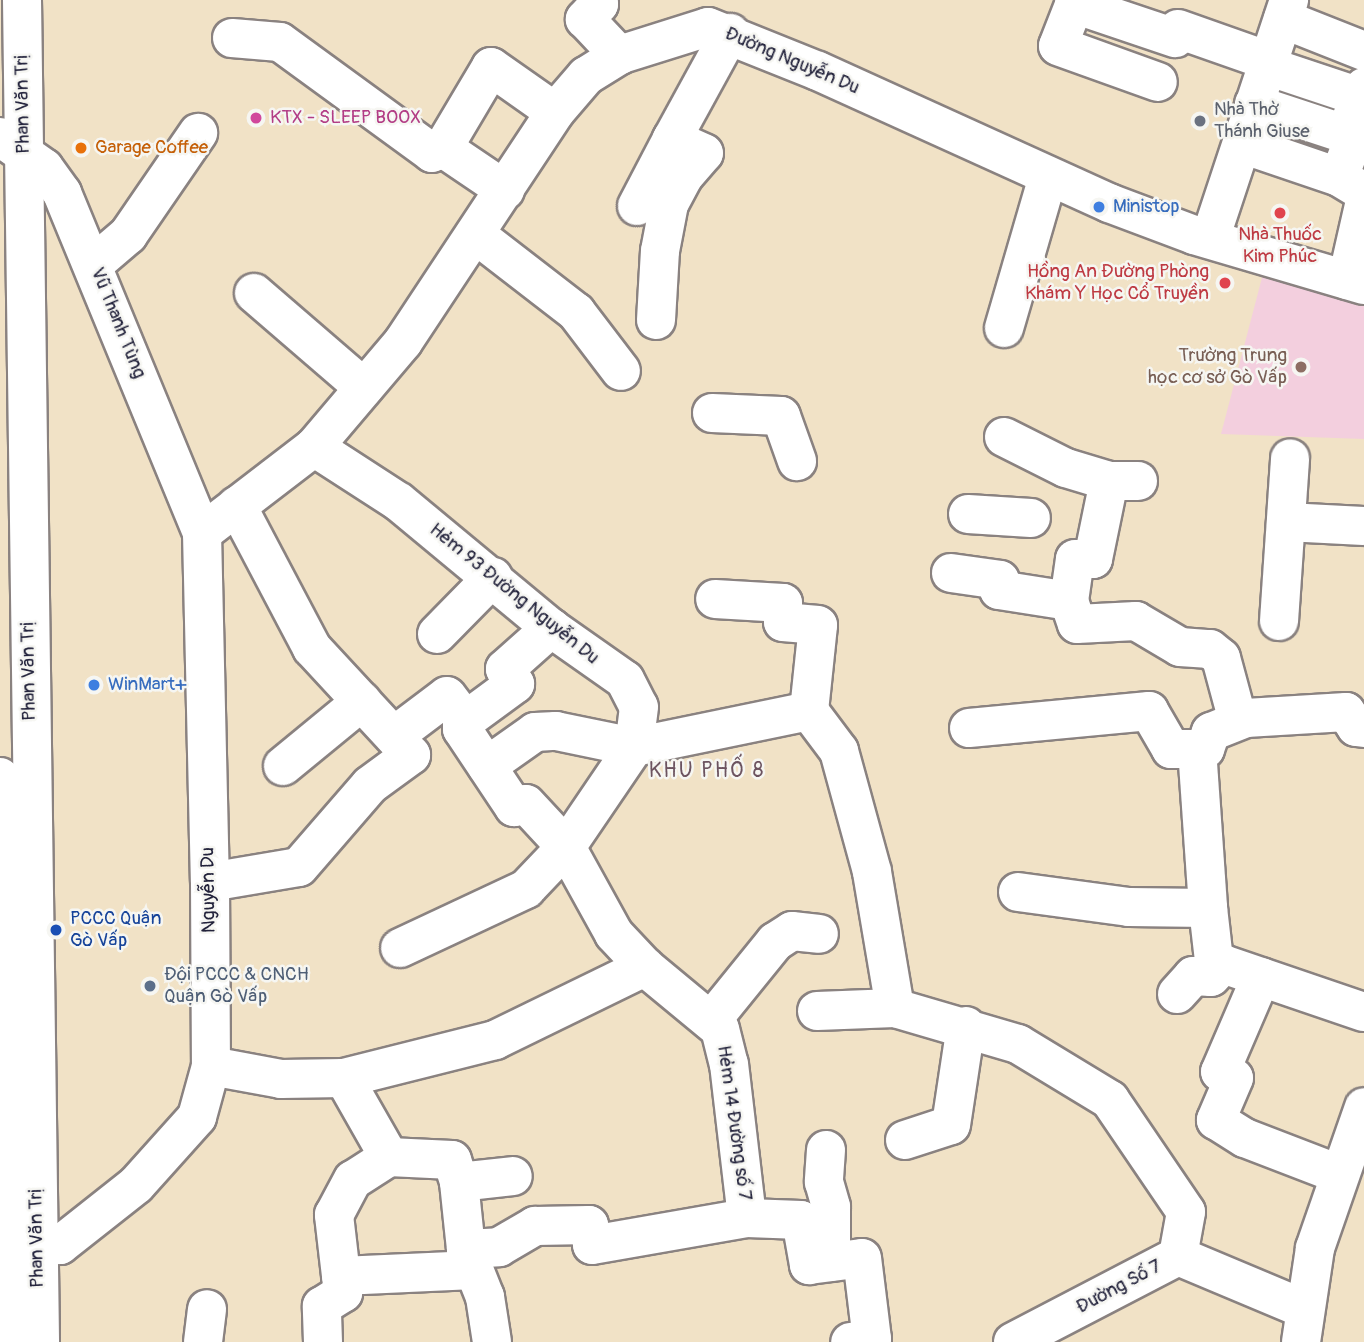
<!DOCTYPE html>
<meta charset="utf-8">
<style>
body{margin:0}
#map{position:relative;width:1364px;height:1342px;overflow:hidden;background:#f1e2c6;font-family:Pangolin,sans-serif}
div>[style]{position:absolute}
[style*='--x']{left:calc(var(--x)*1px);top:calc(var(--y)*1px);width:calc(var(--w)*1px);rotate:calc(var(--a)*1deg)}
.built>*{inset:0;background:#f3cfde}
.roads{filter:drop-shadow(2px 0 #8a8280) drop-shadow(-2px 0 #8a8280) drop-shadow(0 2px #8a8280) drop-shadow(0 -2px #8a8280)}
.minor>*{height:38px;margin:-19px;padding:0 19px;transform-origin:19px;border-radius:19px;background:#fff}
.major>*{height:38px;margin:-19px;padding:0 19px;transform-origin:19px;border-radius:19px;background:#fff}
.dots>*{width:19px;height:19px;translate:-50% -50%;box-sizing:border-box;border:4px solid #f6f6f2;border-radius:50%}
span{translate:-50% -50%;white-space:nowrap;text-align:center;line-height:1.15;-webkit-text-stroke:5px #f6f6f2;paint-order:stroke}
.street-label{font-size:19px;color:#22223b}
.worship-label{font-size:19px;color:#5b616d}
.left{translate:0 -50%;text-align:left}
.hotel-label{font-size:19px;color:#b23c85}
.food-label{font-size:19px;color:#c56008}
.shop-label{font-size:19px;color:#366cbe}
.health-label{font-size:19px;color:#be3a42}
.right{translate:-100% -50%;text-align:right}
.education-label{font-size:19px;color:#785e54}
.transit-label{font-size:19px;color:#164399}
.service-label{font-size:19px;color:#4e5e75}
.neighbourhood-label{font-size:21px;color:#6c535f;letter-spacing:2px}
</style>
<div id="map">
<div class="built">
<i style="clip-path:polygon(1264px 270px,1364px 300px,1364px 439px,1221px 434px)"></i>
</div>
<div class="roads">
<div class="minor">
<i style="--x:596;--y:0;--w:5;--a:53"></i>
<i style="--x:599;--y:4;--w:21;--a:133"></i>
<i style="--x:585;--y:19;--w:50;--a:46.6"></i>
<i style="--x:1076;--y:0;--w:49;--a:111.4"></i>
<i style="--x:1058;--y:46;--w:106;--a:19.8"></i>
<i style="--x:1074;--y:4;--w:107;--a:18.6"></i>
<i style="--x:1283;--y:19;--w:87;--a:21.6"></i>
<i style="--x:1178;--y:29;--w:96;--a:19.4"></i>
<i style="--x:232;--y:38;--w:48;--a:4.8"></i>
<i style="--x:280;--y:42;--w:188;--a:36.1"></i>
<i style="--x:432;--y:153;--w:12;--a:-24"></i>
<i style="--x:443;--y:148;--w:75;--a:34.1"></i>
<i style="--x:1267;--y:66;--w:98;--a:18.4"></i>
<i style="--x:1364;--y:87;--w:51;--a:112"></i>
<i style="--x:1345;--y:134;--w:11;--a:52"></i>
<i style="--x:1352;--y:143;--w:36;--a:111"></i>
<i style="--x:1339;--y:177;--w:29;--a:31"></i>
<i style="--x:1254;--y:104;--w:96;--a:18.2"></i>
<i style="--x:0;--y:137;--w:54;--a:35.2"></i>
<i style="--x:44;--y:168;--w:31;--a:54"></i>
<i style="--x:62;--y:193;--w:368;--a:67.6"></i>
<i style="--x:202;--y:533;--w:349;--a:88.7"></i>
<i style="--x:210;--y:882;--w:184;--a:89.7"></i>
<i style="--x:211;--y:1066;--w:53;--a:105.4"></i>
<i style="--x:197;--y:1117;--w:91;--a:131.9"></i>
<i style="--x:136;--y:1185;--w:97;--a:141.7"></i>
<i style="--x:60;--y:1245;--w:24;--a:178"></i>
<i style="--x:36;--y:1246;--w:29;--a:153"></i>
<i style="--x:1242;--y:144;--w:102;--a:18.8"></i>
<i style="--x:443;--y:148;--w:94;--a:-59.3"></i>
<i style="--x:491;--y:67;--w:78;--a:35.1"></i>
<i style="--x:637;--y:206;--w:76;--a:-62.4"></i>
<i style="--x:475;--y:234;--w:128;--a:37.7"></i>
<i style="--x:576;--y:312;--w:74;--a:52.7"></i>
<i style="--x:1210;--y:239;--w:252;--a:-71.7"></i>
<i style="--x:94;--y:264;--w:45;--a:-40.5"></i>
<i style="--x:128;--y:235;--w:124;--a:-55.5"></i>
<i style="--x:1347;--y:280;--w:77;--a:-77.2"></i>
<i style="--x:254;--y:293;--w:145;--a:40.8"></i>
<i style="--x:656;--y:320;--w:69;--a:-86.7"></i>
<i style="--x:660;--y:251;--w:48;--a:-79.2"></i>
<i style="--x:669;--y:204;--w:32;--a:-62"></i>
<i style="--x:684;--y:176;--w:30;--a:-49"></i>
<i style="--x:704;--y:153;--w:35;--a:-156"></i>
<i style="--x:672;--y:139;--w:121;--a:-61.3"></i>
<i style="--x:1004;--y:328;--w:157;--a:-73.8"></i>
<i style="--x:712;--y:413;--w:69;--a:2.5"></i>
<i style="--x:781;--y:416;--w:48;--a:70.4"></i>
<i style="--x:1004;--y:437;--w:69;--a:26.6"></i>
<i style="--x:1066;--y:468;--w:45;--a:16.8"></i>
<i style="--x:314;--y:447;--w:101;--a:32.9"></i>
<i style="--x:399;--y:502;--w:197;--a:39.7"></i>
<i style="--x:551;--y:628;--w:90;--a:35.1"></i>
<i style="--x:625;--y:680;--w:30;--a:63"></i>
<i style="--x:639;--y:707;--w:40;--a:97.1"></i>
<i style="--x:634;--y:747;--w:121;--a:124.2"></i>
<i style="--x:566;--y:847;--w:58;--a:133.6"></i>
<i style="--x:526;--y:889;--w:139;--a:154.9"></i>
<i style="--x:968;--y:514;--w:63;--a:3.6"></i>
<i style="--x:1286;--y:522;--w:78;--a:2.9"></i>
<i style="--x:202;--y:533;--w:141;--a:-37.5"></i>
<i style="--x:314;--y:447;--w:138;--a:-49.7"></i>
<i style="--x:403;--y:342;--w:276;--a:-56.5"></i>
<i style="--x:555;--y:112;--w:48;--a:-49.3"></i>
<i style="--x:586;--y:76;--w:39;--a:-32"></i>
<i style="--x:619;--y:55;--w:93;--a:-17.5"></i>
<i style="--x:708;--y:27;--w:118;--a:21.8"></i>
<i style="--x:818;--y:71;--w:320;--a:24.4"></i>
<i style="--x:1109;--y:203;--w:91;--a:20.6"></i>
<i style="--x:1194;--y:235;--w:177;--a:16.4"></i>
<i style="--x:951;--y:573;--w:49;--a:8.1"></i>
<i style="--x:1000;--y:580;--w:10;--a:96"></i>
<i style="--x:999;--y:590;--w:71;--a:8.9"></i>
<i style="--x:1069;--y:601;--w:24;--a:71"></i>
<i style="--x:1077;--y:624;--w:59;--a:-2.9"></i>
<i style="--x:1136;--y:621;--w:51;--a:30.6"></i>
<i style="--x:1180;--y:647;--w:30;--a:4"></i>
<i style="--x:1210;--y:649;--w:14;--a:39"></i>
<i style="--x:1221;--y:658;--w:65;--a:74.9"></i>
<i style="--x:1069;--y:601;--w:42;--a:-81.9"></i>
<i style="--x:1075;--y:559;--w:18;--a:0"></i>
<i style="--x:1093;--y:559;--w:80;--a:-78.4"></i>
<i style="--x:1109;--y:481;--w:29;--a:0"></i>
<i style="--x:1279;--y:621;--w:163;--a:-86.1"></i>
<i style="--x:437;--y:634;--w:80;--a:-45.5"></i>
<i style="--x:809;--y:711;--w:50;--a:53.1"></i>
<i style="--x:839;--y:751;--w:125;--a:74.7"></i>
<i style="--x:872;--y:872;--w:138;--a:80.4"></i>
<i style="--x:895;--y:1008;--w:128;--a:16.3"></i>
<i style="--x:1018;--y:1044;--w:108;--a:31.3"></i>
<i style="--x:1110;--y:1100;--w:135;--a:55.8"></i>
<i style="--x:1186;--y:1212;--w:45;--a:100.3"></i>
<i style="--x:462;--y:723;--w:66;--a:-36.3"></i>
<i style="--x:515;--y:684;--w:18;--a:-124"></i>
<i style="--x:505;--y:669;--w:62;--a:-41.7"></i>
<i style="--x:969;--y:728;--w:181;--a:-5.4"></i>
<i style="--x:1149;--y:711;--w:44;--a:59.9"></i>
<i style="--x:1171;--y:749;--w:34;--a:0"></i>
<i style="--x:1205;--y:749;--w:18;--a:-71"></i>
<i style="--x:1211;--y:732;--w:38;--a:-22"></i>
<i style="--x:1246;--y:718;--w:100;--a:-3.4"></i>
<i style="--x:1346;--y:712;--w:18;--a:56"></i>
<i style="--x:1356;--y:727;--w:8;--a:7"></i>
<i style="--x:394;--y:736;--w:66;--a:-37"></i>
<i style="--x:447;--y:696;--w:25;--a:53"></i>
<i style="--x:462;--y:716;--w:13;--a:90"></i>
<i style="--x:462;--y:729;--w:94;--a:56.3"></i>
<i style="--x:514;--y:807;--w:12;--a:-14"></i>
<i style="--x:526;--y:804;--w:59;--a:47.1"></i>
<i style="--x:566;--y:847;--w:99;--a:61.1"></i>
<i style="--x:614;--y:934;--w:45;--a:46.8"></i>
<i style="--x:645;--y:967;--w:97;--a:39.6"></i>
<i style="--x:720;--y:1029;--w:36;--a:76"></i>
<i style="--x:729;--y:1064;--w:155;--a:83.3"></i>
<i style="--x:747;--y:1218;--w:54;--a:2.1"></i>
<i style="--x:801;--y:1220;--w:46;--a:79.9"></i>
<i style="--x:809;--y:1265;--w:53;--a:-7.5"></i>
<i style="--x:862;--y:1258;--w:82;--a:83"></i>
<i style="--x:872;--y:1339;--w:22;--a:172"></i>
<i style="--x:1197;--y:749;--w:159;--a:86"></i>
<i style="--x:283;--y:766;--w:102;--a:-39.4"></i>
<i style="--x:487;--y:766;--w:59;--a:-35.3"></i>
<i style="--x:535;--y:732;--w:21;--a:-3"></i>
<i style="--x:556;--y:731;--w:80;--a:11.6"></i>
<i style="--x:634;--y:747;--w:179;--a:-11.6"></i>
<i style="--x:809;--y:711;--w:86;--a:-84"></i>
<i style="--x:818;--y:625;--w:35;--a:-175"></i>
<i style="--x:783;--y:622;--w:19;--a:-90"></i>
<i style="--x:783;--y:603;--w:68;--a:-176.6"></i>
<i style="--x:210;--y:882;--w:90;--a:-9.6"></i>
<i style="--x:299;--y:867;--w:108;--a:-49.1"></i>
<i style="--x:370;--y:785;--w:51;--a:-36.2"></i>
<i style="--x:411;--y:755;--w:146;--a:-132.8"></i>
<i style="--x:312;--y:648;--w:161;--a:-117.8"></i>
<i style="--x:1018;--y:892;--w:112;--a:7.7"></i>
<i style="--x:1129;--y:907;--w:79;--a:0.7"></i>
<i style="--x:1208;--y:908;--w:53;--a:83.5"></i>
<i style="--x:1214;--y:961;--w:158;--a:18.8"></i>
<i style="--x:1261;--y:977;--w:103;--a:113.3"></i>
<i style="--x:1220;--y:1072;--w:15;--a:23"></i>
<i style="--x:1234;--y:1078;--w:46;--a:113.2"></i>
<i style="--x:1216;--y:1120;--w:34;--a:32"></i>
<i style="--x:1245;--y:1138;--w:101;--a:21"></i>
<i style="--x:1177;--y:994;--w:24;--a:-48"></i>
<i style="--x:1193;--y:976;--w:18;--a:3"></i>
<i style="--x:1211;--y:977;--w:18;--a:-47"></i>
<i style="--x:817;--y:1011;--w:78;--a:-2.2"></i>
<i style="--x:711;--y:1021;--w:102;--a:-51"></i>
<i style="--x:775;--y:942;--w:20;--a:-33"></i>
<i style="--x:792;--y:931;--w:27;--a:6"></i>
<i style="--x:211;--y:1066;--w:71;--a:10.5"></i>
<i style="--x:281;--y:1079;--w:63;--a:-0.9"></i>
<i style="--x:344;--y:1078;--w:156;--a:-14.1"></i>
<i style="--x:495;--y:1040;--w:167;--a:-26"></i>
<i style="--x:905;--y:1140;--w:48;--a:-18.1"></i>
<i style="--x:951;--y:1125;--w:100;--a:-81.4"></i>
<i style="--x:826;--y:1150;--w:32;--a:94"></i>
<i style="--x:824;--y:1182;--w:26;--a:74"></i>
<i style="--x:831;--y:1207;--w:55;--a:90"></i>
<i style="--x:389;--y:1157;--w:63;--a:2.7"></i>
<i style="--x:452;--y:1160;--w:23;--a:72"></i>
<i style="--x:466;--y:1249;--w:33;--a:-3"></i>
<i style="--x:499;--y:1247;--w:42;--a:-30.3"></i>
<i style="--x:535;--y:1226;--w:54;--a:-1.1"></i>
<i style="--x:589;--y:1225;--w:20;--a:81"></i>
<i style="--x:592;--y:1245;--w:157;--a:-9.9"></i>
<i style="--x:341;--y:1276;--w:133;--a:-2.6"></i>
<i style="--x:203;--y:1342;--w:33;--a:-83"></i>
<i style="--x:323;--y:1342;--w:36;--a:-92"></i>
<i style="--x:322;--y:1306;--w:25;--a:-32"></i>
<i style="--x:343;--y:1293;--w:79;--a:-96.6"></i>
<i style="--x:334;--y:1215;--w:40;--a:-62"></i>
<i style="--x:353;--y:1180;--w:43;--a:-32.6"></i>
<i style="--x:389;--y:1157;--w:91;--a:-119.7"></i>
<i style="--x:492;--y:1342;--w:46;--a:-98.8"></i>
<i style="--x:485;--y:1297;--w:52;--a:-111.6"></i>
<i style="--x:466;--y:1249;--w:67;--a:-96"></i>
<i style="--x:459;--y:1182;--w:54;--a:-6.3"></i>
<i style="--x:1013;--y:1342;--w:186;--a:-27.5"></i>
<i style="--x:1178;--y:1256;--w:137;--a:22.8"></i>
</div>
<div class="major">
<i style="--x:22;--y:0;--w:1342;--a:89.23"></i>
<i style="--x:0;--y:777;--w:565;--a:88.99"></i>
<i style="--x:1301;--y:1342;--w:95;--a:-81.5"></i>
<i style="--x:1315;--y:1248;--w:149;--a:-70.8"></i>
</div>
</div>
<div class="dots">
<i style="left:256px;top:118px;background:#d1479c"></i>
<i style="left:1200px;top:121px;background:#6b7280"></i>
<i style="left:81px;top:148px;background:#e8710a"></i>
<i style="left:1099px;top:207px;background:#3f7fe0"></i>
<i style="left:1280px;top:213px;background:#e0444e"></i>
<i style="left:1225px;top:283px;background:#e0444e"></i>
<i style="left:1301px;top:367px;background:#8d6e63"></i>
<i style="left:94px;top:685px;background:#3f7fe0"></i>
<i style="left:56px;top:930px;background:#1a4fb4"></i>
<i style="left:150px;top:986px;background:#5c6f8a"></i>
</div>
<div class="street-label">
<span style="left:792px;top:61px;rotate:23deg">Đường Nguyễn Du</span>
<span style="left:23px;top:104px;rotate:-91deg">Phan Văn Trị</span>
<span style="left:118px;top:323px;rotate:68deg">Vũ Thanh Tùng</span>
<span style="left:514px;top:594px;rotate:39deg">Hẻm 93 Đường Nguyễn Du</span>
<span style="left:29px;top:671px;rotate:-91deg">Phan Văn Trị</span>
<span style="left:209px;top:890px;rotate:-91deg">Nguyễn Du</span>
<span style="left:734px;top:1123px;rotate:82deg">Hẻm 14 Đường số 7</span>
<span style="left:37px;top:1238px;rotate:-91deg">Phan Văn Trị</span>
<span style="left:1119px;top:1287px;rotate:-28deg">Đường Số 7</span>
</div>
<div class="worship-label">
<span class="left" style="left:1214px;top:121px">Nhà Thờ<br>Thánh Giuse</span>
</div>
<div class="hotel-label">
<span class="left" style="left:270px;top:118px">KTX - SLEEP BOOX</span>
</div>
<div class="food-label">
<span class="left" style="left:95px;top:148px">Garage Coffee</span>
</div>
<div class="shop-label">
<span class="left" style="left:1113px;top:207px">Ministop</span>
<span class="left" style="left:108px;top:685px">WinMart+</span>
</div>
<div class="health-label">
<span style="left:1280px;top:246px">Nhà Thuốc<br>Kim Phúc</span>
<span class="right" style="left:1209px;top:283px">Hồng An Đường Phòng<br>Khám Y Học Cổ Truyền</span>
</div>
<div class="education-label">
<span class="right" style="left:1287px;top:367px">Trường Trung<br>học cơ sở Gò Vấp</span>
</div>
<div class="transit-label">
<span class="left" style="left:70px;top:930px">PCCC Quận<br>Gò Vấp</span>
</div>
<div class="service-label">
<span class="left" style="left:164px;top:986px">Đội PCCC &amp; CNCH<br>Quận Gò Vấp</span>
</div>
<div class="neighbourhood-label">
<span style="left:707px;top:771px">KHU PHỐ 8</span>
</div>
</div>
